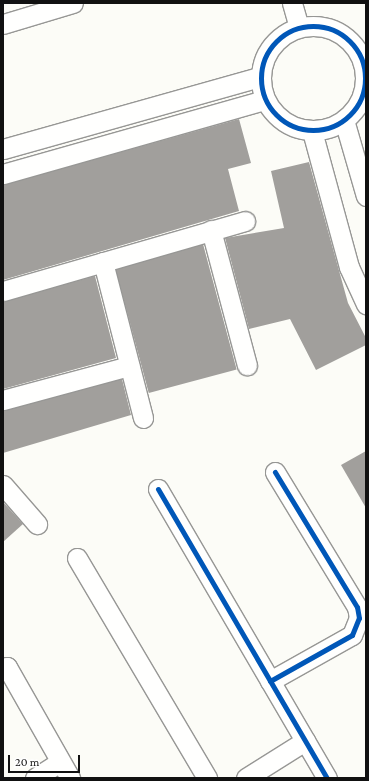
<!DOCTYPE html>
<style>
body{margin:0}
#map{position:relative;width:369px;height:781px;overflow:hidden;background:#fcfcf7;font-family:"Crimson Pro",serif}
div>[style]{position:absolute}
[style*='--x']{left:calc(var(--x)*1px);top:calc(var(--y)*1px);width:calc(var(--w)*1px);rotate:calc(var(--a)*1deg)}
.building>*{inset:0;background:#a19f9c;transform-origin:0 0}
.roads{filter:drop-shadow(1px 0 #979795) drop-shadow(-1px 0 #979795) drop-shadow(0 1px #979795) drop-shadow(0 -1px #979795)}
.minor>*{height:19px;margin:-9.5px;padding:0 9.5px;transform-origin:9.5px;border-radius:9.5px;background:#fffffe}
.minor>.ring{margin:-9.5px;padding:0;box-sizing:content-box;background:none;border:19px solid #fffffe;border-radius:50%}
.cycleway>*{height:5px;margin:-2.5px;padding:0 2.5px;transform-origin:2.5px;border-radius:2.5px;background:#0057b8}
.cycleway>.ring{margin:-2.5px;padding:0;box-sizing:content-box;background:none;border:5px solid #0057b8;border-radius:50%}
span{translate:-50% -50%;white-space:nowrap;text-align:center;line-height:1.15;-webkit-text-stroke:4px #fff;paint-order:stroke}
.frame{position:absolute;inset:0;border:4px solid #111;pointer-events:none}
.scale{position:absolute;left:8px;top:755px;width:72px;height:18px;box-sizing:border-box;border:2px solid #111;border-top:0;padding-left:5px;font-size:12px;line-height:14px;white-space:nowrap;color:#111;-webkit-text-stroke:3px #fff;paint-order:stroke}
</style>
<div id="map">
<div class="building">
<i style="clip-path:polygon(239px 119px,251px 163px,228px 169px,239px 211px,3px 280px,3px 185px)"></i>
<i style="clip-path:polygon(309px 162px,348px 303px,366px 338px,366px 345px,316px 370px,290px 319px,249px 329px,225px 238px,284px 228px,271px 171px)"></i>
<i style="left:203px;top:244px;width:130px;height:91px;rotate:75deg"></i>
<i style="clip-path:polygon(95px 276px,116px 358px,3px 389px,3px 302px)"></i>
<i style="clip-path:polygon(122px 379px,131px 415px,3px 453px,3px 411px)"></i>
<i style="clip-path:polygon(366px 451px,366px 508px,341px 465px)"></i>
<i style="clip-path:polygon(3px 502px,23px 524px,3px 542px)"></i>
</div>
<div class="roads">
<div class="minor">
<i style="--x:292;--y:3;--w:25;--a:74"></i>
<i style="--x:3;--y:24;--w:73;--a:-16.7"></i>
<i class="ring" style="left:261px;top:26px;width:85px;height:85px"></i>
<i style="--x:344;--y:120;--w:79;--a:73.9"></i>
<i style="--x:312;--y:131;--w:141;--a:74.8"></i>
<i style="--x:349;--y:267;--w:41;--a:65.3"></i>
<i style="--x:3;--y:149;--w:267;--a:-15.7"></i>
<i style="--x:3;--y:174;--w:272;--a:-15.8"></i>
<i style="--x:211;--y:230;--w:140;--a:75.1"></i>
<i style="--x:103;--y:262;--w:161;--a:75.6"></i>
<i style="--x:3;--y:291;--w:252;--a:-16.1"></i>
<i style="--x:3;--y:400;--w:131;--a:-15.1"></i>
<i style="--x:3;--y:485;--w:52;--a:48.9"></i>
<i style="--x:158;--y:489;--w:335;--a:59.7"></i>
<i style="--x:77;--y:558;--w:256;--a:59.4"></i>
<i style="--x:3;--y:670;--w:5;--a:-37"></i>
<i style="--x:7;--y:667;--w:128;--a:60.4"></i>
<i style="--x:270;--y:681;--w:94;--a:-29.3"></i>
<i style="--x:352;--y:635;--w:18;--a:-68"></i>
<i style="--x:359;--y:618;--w:11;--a:-100"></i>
<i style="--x:357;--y:607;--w:158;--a:-121.3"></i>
<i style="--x:35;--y:778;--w:30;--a:-33"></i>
<i style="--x:246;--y:778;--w:70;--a:-32.1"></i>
</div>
</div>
<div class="cycleway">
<i class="ring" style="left:261px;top:26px;width:99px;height:99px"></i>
<i style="--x:158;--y:489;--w:335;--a:59.7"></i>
<i style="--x:270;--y:681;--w:94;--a:-29.3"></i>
<i style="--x:352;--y:635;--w:18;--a:-68"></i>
<i style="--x:359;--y:618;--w:11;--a:-100"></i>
<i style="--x:357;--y:607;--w:158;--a:-121.3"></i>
</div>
<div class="frame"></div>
<div class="scale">20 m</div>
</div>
